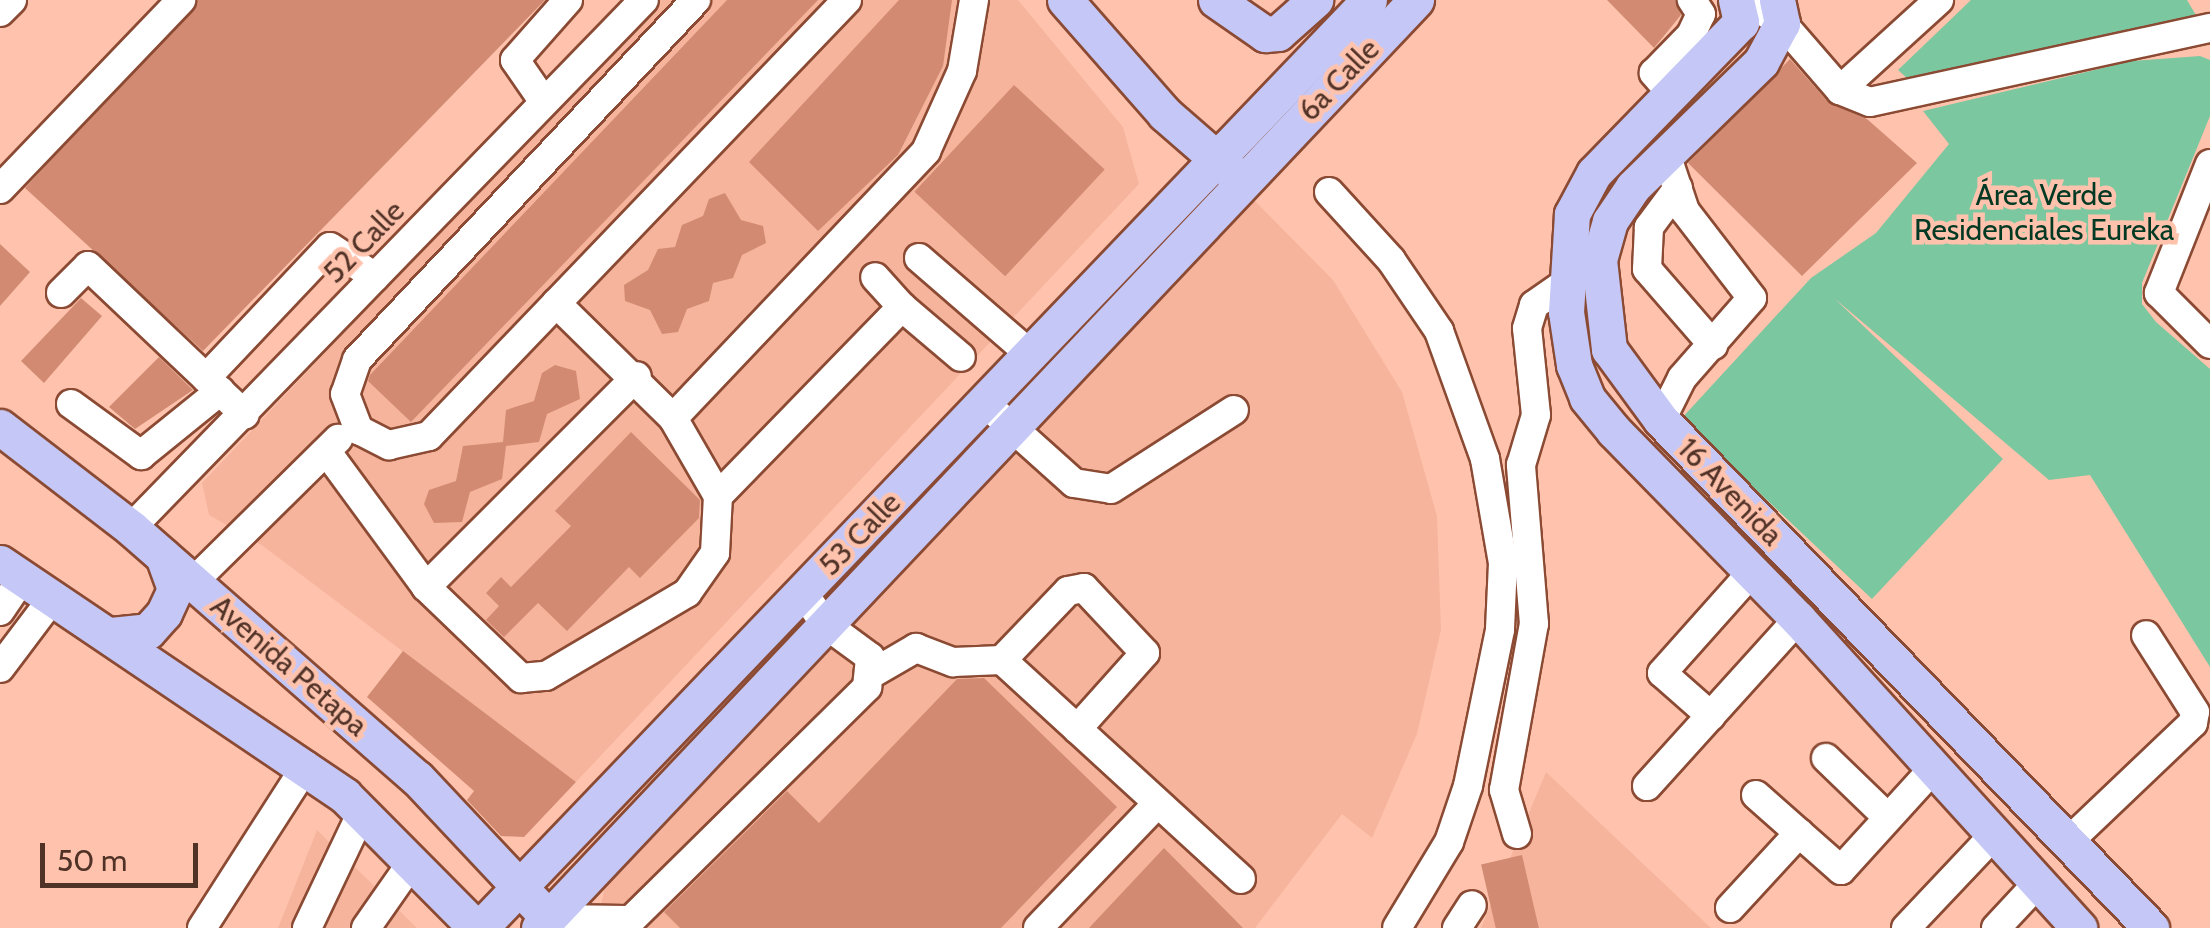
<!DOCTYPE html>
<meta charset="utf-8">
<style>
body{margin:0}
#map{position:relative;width:2210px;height:928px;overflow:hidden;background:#ffc3ad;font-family:Cabin,sans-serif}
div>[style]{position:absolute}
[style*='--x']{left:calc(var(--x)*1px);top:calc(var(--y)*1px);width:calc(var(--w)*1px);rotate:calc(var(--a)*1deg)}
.built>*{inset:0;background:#f6b49d}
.green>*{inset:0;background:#7bc7a0}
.building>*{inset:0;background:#d28b72;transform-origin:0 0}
.roads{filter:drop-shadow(2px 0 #8b4a33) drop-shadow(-2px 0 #8b4a33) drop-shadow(0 2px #8b4a33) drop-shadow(0 -2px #8b4a33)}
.minor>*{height:28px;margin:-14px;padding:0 14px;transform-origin:14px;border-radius:14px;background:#fff}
.major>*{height:35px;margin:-17.5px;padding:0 17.5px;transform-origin:17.5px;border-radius:17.5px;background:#c5c8f7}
span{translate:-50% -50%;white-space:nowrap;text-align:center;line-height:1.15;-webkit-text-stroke:9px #ffc3ad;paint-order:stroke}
.street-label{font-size:30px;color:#503227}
.park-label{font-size:30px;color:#003923}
.scale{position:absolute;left:40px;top:843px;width:158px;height:45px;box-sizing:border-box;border:5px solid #503227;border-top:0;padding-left:12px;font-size:30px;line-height:35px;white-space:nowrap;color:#503227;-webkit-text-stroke:8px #ffc3ad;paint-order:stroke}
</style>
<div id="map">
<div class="built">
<i style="clip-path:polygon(659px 0,1018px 0,1123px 127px,1139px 184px,576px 782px,263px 546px,209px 515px,202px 483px)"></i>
<i style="clip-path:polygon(1253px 199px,1333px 280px,1402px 392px,1437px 516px,1441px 630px,1417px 734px,1372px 838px,1342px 814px,1255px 928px,597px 928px,604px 890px)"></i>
<i style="clip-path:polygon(1546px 772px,1711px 928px,1481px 928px)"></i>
<i style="clip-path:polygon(317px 830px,417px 928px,278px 928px)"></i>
</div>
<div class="green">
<i style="clip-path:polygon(1971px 0,2187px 0,2197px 17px,1908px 79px,1898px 70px)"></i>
<i style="clip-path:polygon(2200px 56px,2210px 60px,2210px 116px,2142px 283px,2142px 304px,2156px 322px,2210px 369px,2210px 667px,2090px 475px,2049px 480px,1834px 298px,2003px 459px,1872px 599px,1681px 419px,1811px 278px,1876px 233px,1949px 144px,1923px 111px,2132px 61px)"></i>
</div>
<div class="building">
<i style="clip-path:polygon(198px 0,545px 0,203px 351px,25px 188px)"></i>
<i style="clip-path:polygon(727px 0,818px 0,411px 422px,368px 381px,370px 375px)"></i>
<i style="clip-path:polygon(899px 0,952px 0,943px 66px,898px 155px,818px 231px,749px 162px)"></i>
<i style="clip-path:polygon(1607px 0,1675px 0,1681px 15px,1654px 48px)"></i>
<i style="clip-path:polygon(1790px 59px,1828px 102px,1867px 119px,1917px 163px,1802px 276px,1688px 163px)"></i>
<i style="left:1014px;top:85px;width:124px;height:146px;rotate:43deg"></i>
<i style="clip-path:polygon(725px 193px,741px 220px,763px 226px,766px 243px,742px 255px,733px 278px,713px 283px,709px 301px,687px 309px,678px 332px,662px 334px,650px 310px,625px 301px,624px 285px,648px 270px,658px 249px,675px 247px,682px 225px,703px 216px,709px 199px)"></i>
<i style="clip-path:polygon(0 244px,30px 272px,0 306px)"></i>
<i style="clip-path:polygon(81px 298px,102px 316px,44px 383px,21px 361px)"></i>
<i style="clip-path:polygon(159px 357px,193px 390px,135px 429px,109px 407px)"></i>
<i style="clip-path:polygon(555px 365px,576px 371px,580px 399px,547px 414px,539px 442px,506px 446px,502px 479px,470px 492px,462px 522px,434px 523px,424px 504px,429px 490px,456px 481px,463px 446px,503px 442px,506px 410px,534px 401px,542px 373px)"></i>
<i style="clip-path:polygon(631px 432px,700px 500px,699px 518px,640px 578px,629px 567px,567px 631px,538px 603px,504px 637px,486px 620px,499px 606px,486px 593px,501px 577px,511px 587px,571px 526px,555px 511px)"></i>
<i style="clip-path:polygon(403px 651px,576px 782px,524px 837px,501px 836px,467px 800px,474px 791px,367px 697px)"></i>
<i style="clip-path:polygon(984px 678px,1117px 807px,1001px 928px,680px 928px,664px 912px,787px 791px,819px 823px,957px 679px)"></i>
<i style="clip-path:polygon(1164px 848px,1243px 928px,1089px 928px)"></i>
<i style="left:1522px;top:855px;width:75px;height:42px;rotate:77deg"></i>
</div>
<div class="roads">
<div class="minor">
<i style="--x:696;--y:0;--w:494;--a:133.3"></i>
<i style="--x:357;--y:360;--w:36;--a:109"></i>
<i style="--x:345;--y:394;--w:39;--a:69"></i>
<i style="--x:359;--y:430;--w:34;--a:27"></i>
<i style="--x:389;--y:445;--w:41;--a:-12.7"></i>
<i style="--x:429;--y:436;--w:604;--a:-46.21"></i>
<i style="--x:1745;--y:0;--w:44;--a:31.9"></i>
<i style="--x:1782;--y:23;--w:89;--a:49.1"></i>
<i style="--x:1840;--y:90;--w:32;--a:22"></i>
<i style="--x:1870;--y:102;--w:348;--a:-12.3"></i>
<i style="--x:0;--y:12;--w:17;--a:-45"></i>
<i style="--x:1840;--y:90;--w:134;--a:-42.3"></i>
<i style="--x:1672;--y:94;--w:28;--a:-131"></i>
<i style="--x:1654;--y:73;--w:53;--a:-45.8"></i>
<i style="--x:1691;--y:35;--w:23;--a:-65"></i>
<i style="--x:1701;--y:14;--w:17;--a:-123"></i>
<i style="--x:544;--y:102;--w:51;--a:-124.6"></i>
<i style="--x:515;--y:60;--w:80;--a:-48.5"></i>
<i style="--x:2210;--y:164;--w:139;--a:111.6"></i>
<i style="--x:2159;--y:293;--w:72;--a:45"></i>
<i style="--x:1678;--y:188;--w:49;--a:126.6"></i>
<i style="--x:1649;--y:227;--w:42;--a:92.7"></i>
<i style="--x:1647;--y:269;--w:101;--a:49"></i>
<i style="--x:0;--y:189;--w:262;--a:-46.2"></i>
<i style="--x:1329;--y:192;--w:92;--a:47.6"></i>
<i style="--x:1391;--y:260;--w:86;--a:55.9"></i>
<i style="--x:1439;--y:331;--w:136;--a:70.2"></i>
<i style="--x:1485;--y:459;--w:106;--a:80.2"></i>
<i style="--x:1503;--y:563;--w:67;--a:92.6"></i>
<i style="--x:1500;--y:630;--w:159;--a:101.6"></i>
<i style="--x:1468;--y:786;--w:59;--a:108.7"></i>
<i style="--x:1449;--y:842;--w:100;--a:121.2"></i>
<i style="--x:919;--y:258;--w:148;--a:40.9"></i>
<i style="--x:61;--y:293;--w:38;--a:-45"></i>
<i style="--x:88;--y:266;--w:216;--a:43.5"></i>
<i style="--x:902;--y:307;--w:77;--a:40.3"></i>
<i style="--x:206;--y:378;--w:180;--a:-46.6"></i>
<i style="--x:330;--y:247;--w:54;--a:33.7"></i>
<i style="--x:71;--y:404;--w:87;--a:36.1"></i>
<i style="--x:141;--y:455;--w:102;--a:-39"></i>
<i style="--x:997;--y:414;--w:103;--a:41.9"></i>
<i style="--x:1074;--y:483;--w:37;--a:9"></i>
<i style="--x:1111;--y:489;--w:146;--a:-32.7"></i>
<i style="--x:673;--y:418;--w:368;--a:-46.5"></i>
<i style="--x:926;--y:151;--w:88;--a:-65.8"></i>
<i style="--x:962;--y:71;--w:72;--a:-80.4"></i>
<i style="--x:1661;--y:420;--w:47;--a:-63.4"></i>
<i style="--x:1682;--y:378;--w:106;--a:-48.8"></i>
<i style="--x:1752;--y:298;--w:110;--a:-127.6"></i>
<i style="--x:1685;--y:211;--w:60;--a:-108.4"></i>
<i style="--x:327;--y:452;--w:167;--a:53.7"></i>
<i style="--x:426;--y:587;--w:132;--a:43.8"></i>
<i style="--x:521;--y:678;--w:25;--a:-5"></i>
<i style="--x:546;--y:676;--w:164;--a:-30.5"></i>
<i style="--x:687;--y:593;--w:49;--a:-55"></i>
<i style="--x:715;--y:553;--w:57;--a:-87"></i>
<i style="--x:718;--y:496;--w:90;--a:-120"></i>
<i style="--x:673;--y:418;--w:164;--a:-135.5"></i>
<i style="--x:718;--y:496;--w:264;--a:-45.8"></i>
<i style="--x:902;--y:307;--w:40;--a:-132"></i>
<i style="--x:131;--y:528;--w:736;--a:-45.83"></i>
<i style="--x:193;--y:582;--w:204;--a:-44.6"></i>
<i style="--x:426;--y:587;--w:298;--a:-45"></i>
<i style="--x:0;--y:611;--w:40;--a:-56"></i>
<i style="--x:1002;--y:660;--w:95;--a:-46.3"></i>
<i style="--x:1068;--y:591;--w:16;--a:-11"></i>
<i style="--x:1084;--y:588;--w:89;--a:46.8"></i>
<i style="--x:1145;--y:653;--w:102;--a:131.8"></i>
<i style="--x:0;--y:668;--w:86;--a:-53"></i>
<i style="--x:873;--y:673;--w:50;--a:-30.2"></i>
<i style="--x:916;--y:648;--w:40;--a:21"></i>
<i style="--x:953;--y:662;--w:49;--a:-2.3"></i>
<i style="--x:1002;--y:660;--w:324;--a:42.5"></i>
<i style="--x:1711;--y:716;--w:65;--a:-138.7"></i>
<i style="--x:1662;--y:673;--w:135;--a:-48.3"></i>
<i style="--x:1826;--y:758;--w:85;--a:44"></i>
<i style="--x:1647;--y:786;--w:225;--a:-47.9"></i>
<i style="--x:1756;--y:795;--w:57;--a:41.5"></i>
<i style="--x:1517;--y:834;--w:46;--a:-106.5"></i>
<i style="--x:1504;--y:790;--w:169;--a:-79.8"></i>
<i style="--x:1534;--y:624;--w:160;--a:-94.7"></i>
<i style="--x:1521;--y:465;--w:52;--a:-73.3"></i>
<i style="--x:1536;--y:415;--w:87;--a:-95.9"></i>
<i style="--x:1527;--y:328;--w:24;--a:-73"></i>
<i style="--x:1534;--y:305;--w:39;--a:-35"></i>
<i style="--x:2069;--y:841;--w:171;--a:-43.6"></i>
<i style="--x:2193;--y:723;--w:11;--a:-80"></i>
<i style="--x:2195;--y:712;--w:91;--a:-122.5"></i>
<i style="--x:1730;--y:908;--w:102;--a:-47.4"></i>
<i style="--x:1799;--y:833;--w:56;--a:41.4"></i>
<i style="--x:1841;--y:870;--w:134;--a:-47.7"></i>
<i style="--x:549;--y:919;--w:82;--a:0.7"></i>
<i style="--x:631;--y:920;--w:332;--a:-44.6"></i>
<i style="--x:867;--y:687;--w:30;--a:-84"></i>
<i style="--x:870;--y:657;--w:56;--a:-143.7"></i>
<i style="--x:825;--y:624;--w:37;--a:-125"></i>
<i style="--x:202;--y:928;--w:193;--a:-57.3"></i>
<i style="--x:307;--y:928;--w:128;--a:-64.6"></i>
<i style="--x:366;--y:928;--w:80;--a:-55.1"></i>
<i style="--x:1038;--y:928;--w:173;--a:-46.2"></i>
<i style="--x:1457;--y:928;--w:27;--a:-57"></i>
<i style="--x:1906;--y:928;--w:125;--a:-46.6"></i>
<i style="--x:1996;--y:928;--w:60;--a:-47"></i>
</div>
<div class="major">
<i style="--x:1065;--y:0;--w:152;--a:48.7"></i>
<i style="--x:1165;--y:114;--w:91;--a:41"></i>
<i style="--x:1216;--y:0;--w:60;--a:34.8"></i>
<i style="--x:1265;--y:34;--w:13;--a:-4"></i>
<i style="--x:1278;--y:33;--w:50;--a:-41.7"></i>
<i style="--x:1736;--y:0;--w:23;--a:77"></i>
<i style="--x:1741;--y:22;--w:211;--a:134.2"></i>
<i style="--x:1594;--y:173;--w:47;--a:118.2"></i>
<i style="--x:1572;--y:214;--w:98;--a:93.5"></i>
<i style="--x:1566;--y:312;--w:54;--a:81.4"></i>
<i style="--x:1574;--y:365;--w:35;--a:68"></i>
<i style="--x:1587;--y:398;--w:43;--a:50.7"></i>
<i style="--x:1614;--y:431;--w:263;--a:45.6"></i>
<i style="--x:1798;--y:619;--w:418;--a:47.7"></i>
<i style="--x:1777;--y:0;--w:24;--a:78"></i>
<i style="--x:1782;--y:23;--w:44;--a:118.3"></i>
<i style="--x:1761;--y:62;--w:179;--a:135.7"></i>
<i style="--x:1633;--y:187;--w:41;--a:124.1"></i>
<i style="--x:1610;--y:221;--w:41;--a:105.8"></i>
<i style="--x:1599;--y:260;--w:90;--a:83.6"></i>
<i style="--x:1609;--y:349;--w:88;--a:53.8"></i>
<i style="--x:1661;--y:420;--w:706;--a:46.03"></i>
<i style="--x:0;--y:427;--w:165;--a:37.6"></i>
<i style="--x:131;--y:528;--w:380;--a:41.2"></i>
<i style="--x:417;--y:778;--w:178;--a:46.8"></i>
<i style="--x:0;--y:563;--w:416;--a:34"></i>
<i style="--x:345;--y:796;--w:186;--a:45.2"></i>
<i style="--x:111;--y:635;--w:37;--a:-6"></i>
<i style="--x:148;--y:631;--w:24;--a:-48"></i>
<i style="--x:164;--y:613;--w:26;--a:-65"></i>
<i style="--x:175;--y:589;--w:35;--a:-110"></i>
<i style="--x:480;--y:928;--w:1285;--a:-46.23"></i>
<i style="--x:539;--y:928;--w:1277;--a:-46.62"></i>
</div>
</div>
<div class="street-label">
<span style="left:1339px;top:80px;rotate:-46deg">6a Calle</span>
<span style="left:364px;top:242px;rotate:-46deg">52 Calle</span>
<span style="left:1730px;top:492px;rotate:46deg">16 Avenida</span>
<span style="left:860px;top:534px;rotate:-46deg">53 Calle</span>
<span style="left:289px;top:666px;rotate:41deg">Avenida Petapa</span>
</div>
<div class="park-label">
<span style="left:2044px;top:212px">Área Verde<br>Residenciales Eureka</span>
</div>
<div class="scale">50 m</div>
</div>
